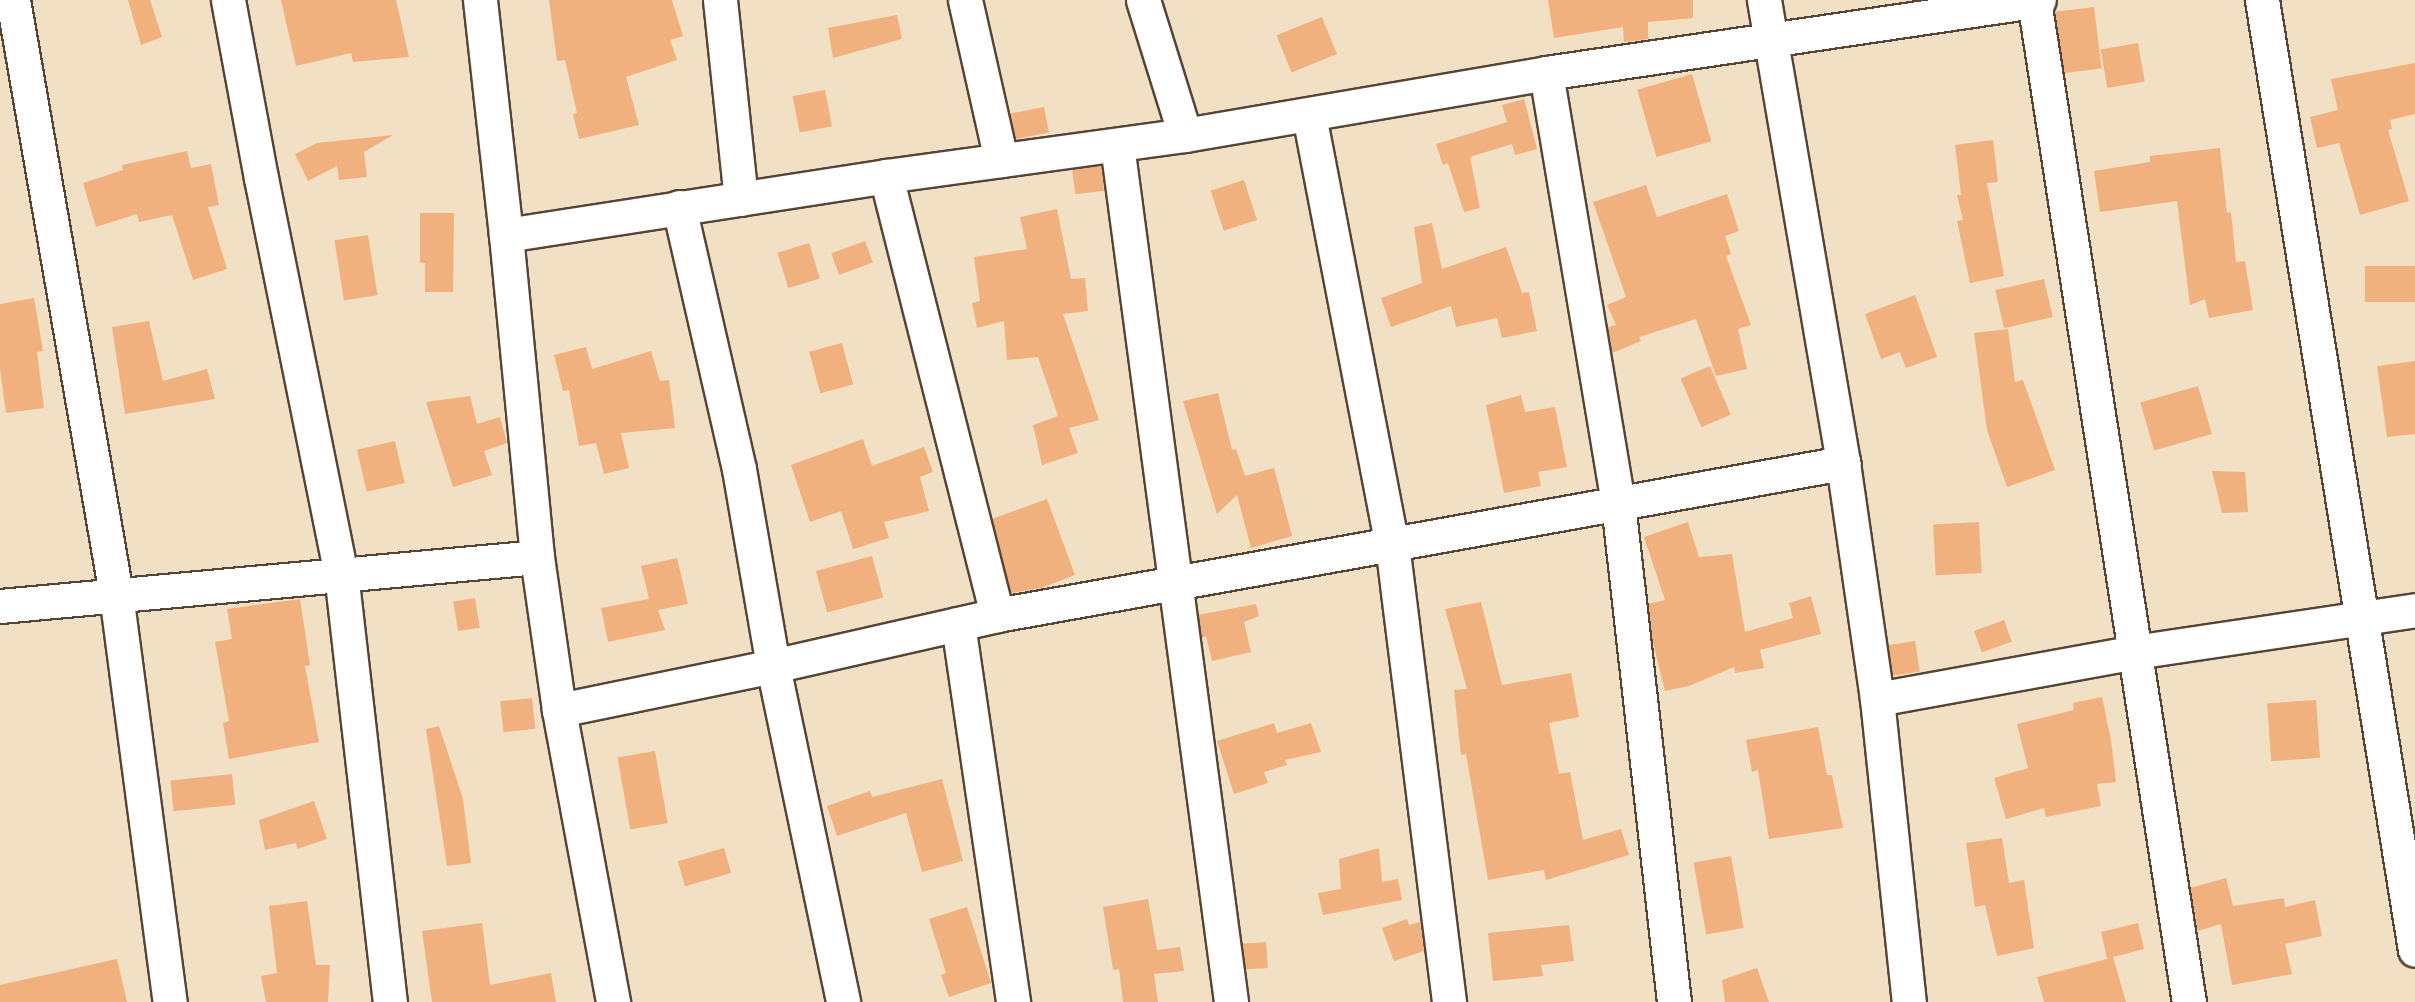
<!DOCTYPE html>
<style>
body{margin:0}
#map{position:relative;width:2415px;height:1002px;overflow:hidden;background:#f1e0c4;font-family:Mali,sans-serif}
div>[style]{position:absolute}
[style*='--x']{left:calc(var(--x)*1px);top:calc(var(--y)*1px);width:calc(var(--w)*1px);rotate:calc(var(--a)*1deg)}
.building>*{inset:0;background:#f1b17e;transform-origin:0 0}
.roads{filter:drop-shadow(2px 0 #564537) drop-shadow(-2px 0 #564537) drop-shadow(0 2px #564537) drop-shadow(0 -2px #564537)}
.minor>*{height:33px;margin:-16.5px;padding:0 16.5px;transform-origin:16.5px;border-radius:16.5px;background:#fff}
span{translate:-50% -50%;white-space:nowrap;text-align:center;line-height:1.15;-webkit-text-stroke:4.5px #f6f6f2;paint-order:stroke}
</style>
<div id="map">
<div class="building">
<i style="clip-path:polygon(128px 0,150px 0,162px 37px,141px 45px)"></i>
<i style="clip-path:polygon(281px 0,396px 0,409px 57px,353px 62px,351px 53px,296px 66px)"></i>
<i style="clip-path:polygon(549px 0,672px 0,683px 36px,670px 40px,677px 60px,626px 77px,639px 125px,579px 139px,573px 114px,577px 113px,565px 60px,557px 61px)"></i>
<i style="clip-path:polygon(1548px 0,1693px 0,1693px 18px,1648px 22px,1648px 39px,1624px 42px,1623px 27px,1554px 38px)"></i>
<i style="left:2094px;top:7px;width:62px;height:39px;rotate:83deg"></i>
<i style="clip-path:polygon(897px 15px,902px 39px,833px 58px,828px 28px)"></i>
<i style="left:1322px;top:17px;width:40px;height:49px;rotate:68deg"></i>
<i style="left:2138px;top:43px;width:39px;height:38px;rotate:80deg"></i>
<i style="clip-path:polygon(2415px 63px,2415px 114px,2390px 120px,2392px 129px,2388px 130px,2409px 201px,2360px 215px,2339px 143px,2317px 148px,2310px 117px,2338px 110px,2331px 79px)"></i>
<i style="left:1692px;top:74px;width:70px;height:57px;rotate:74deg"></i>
<i style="left:825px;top:90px;width:37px;height:33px;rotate:79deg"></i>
<i style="clip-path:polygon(1524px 99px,1537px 149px,1515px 155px,1512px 144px,1470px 157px,1480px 208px,1464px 212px,1448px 163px,1443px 165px,1436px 144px,1507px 122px,1502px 105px)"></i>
<i style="left:1044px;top:107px;width:26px;height:35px;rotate:79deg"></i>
<i style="clip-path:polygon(393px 135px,364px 152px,367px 177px,339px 180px,337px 166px,308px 181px,295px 154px,317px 143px)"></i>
<i style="clip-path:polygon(1993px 140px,1998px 182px,1987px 183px,2004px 276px,1970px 283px,1957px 221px,1963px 220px,1957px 195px,1961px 195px,1955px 145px)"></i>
<i style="clip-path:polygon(2220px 148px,2227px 213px,2231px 212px,2236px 262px,2245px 261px,2253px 310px,2209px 318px,2205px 299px,2190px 305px,2177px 201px,2100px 212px,2094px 171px,2150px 162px,2150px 156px)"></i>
<i style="clip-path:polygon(187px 151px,191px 168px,211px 164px,219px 205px,208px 207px,227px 269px,193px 280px,172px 215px,139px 222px,137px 214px,96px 227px,83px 183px,123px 170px,122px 165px)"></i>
<i style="left:1101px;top:166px;width:25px;height:29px;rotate:83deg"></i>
<i style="left:1244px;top:180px;width:42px;height:35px;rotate:72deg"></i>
<i style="clip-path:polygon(1646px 185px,1657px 217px,1727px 194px,1739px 231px,1725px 236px,1731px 254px,1726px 256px,1751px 325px,1738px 329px,1747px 369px,1716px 376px,1696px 319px,1639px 337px,1641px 341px,1612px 353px,1608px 327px,1616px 325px,1607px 305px,1626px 297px,1593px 202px)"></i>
<i style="clip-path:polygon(1057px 209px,1071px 279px,1085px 278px,1088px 311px,1063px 314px,1099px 420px,1069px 428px,1078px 453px,1042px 465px,1033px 425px,1058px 416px,1038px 357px,1007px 360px,1004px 321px,977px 328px,972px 303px,980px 301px,974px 257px,1027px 249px,1020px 217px)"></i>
<i style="clip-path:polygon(420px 213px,454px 213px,453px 292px,425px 292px,425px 263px,420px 263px)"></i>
<i style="clip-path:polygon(1432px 223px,1442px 269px,1506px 247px,1522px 293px,1529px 292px,1537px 331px,1502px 338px,1497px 318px,1456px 327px,1451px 306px,1391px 327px,1381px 298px,1422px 283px,1414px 227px)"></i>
<i style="left:368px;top:235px;width:61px;height:34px;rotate:81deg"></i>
<i style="left:865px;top:241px;width:23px;height:36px;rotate:70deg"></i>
<i style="left:809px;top:243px;width:37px;height:33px;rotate:73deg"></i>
<i style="left:2415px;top:266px;width:36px;height:50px;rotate:90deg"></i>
<i style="left:2044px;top:279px;width:39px;height:50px;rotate:77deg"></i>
<i style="clip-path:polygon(1915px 295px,1937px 357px,1906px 368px,1900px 352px,1881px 359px,1865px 314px)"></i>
<i style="clip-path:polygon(34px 298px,43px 351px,37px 352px,44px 408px,6px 413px,0 369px,0 304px)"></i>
<i style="clip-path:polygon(149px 321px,163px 381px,207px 369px,215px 399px,125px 414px,112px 327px)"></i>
<i style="clip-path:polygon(2008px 329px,2015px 382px,2023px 380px,2055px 470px,2007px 487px,1987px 430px,1974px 333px)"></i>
<i style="left:842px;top:343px;width:43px;height:34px;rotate:75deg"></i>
<i style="clip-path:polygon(586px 347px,592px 369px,651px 351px,660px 381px,669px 380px,675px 428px,621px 433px,629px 468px,604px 474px,596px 443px,579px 446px,569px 390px,563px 391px,554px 355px)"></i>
<i style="clip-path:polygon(2415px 361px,2415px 434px,2387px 437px,2377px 366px)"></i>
<i style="left:1710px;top:366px;width:53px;height:32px;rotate:67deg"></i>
<i style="left:2198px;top:386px;width:50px;height:60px;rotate:74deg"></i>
<i style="clip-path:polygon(1218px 393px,1232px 450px,1236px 449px,1245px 476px,1274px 468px,1292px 536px,1251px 548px,1237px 495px,1217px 514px,1183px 401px)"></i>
<i style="clip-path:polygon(1521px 395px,1525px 412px,1555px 407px,1567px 467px,1538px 472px,1541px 486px,1504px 493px,1486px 405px)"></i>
<i style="clip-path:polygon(470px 396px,477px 424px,500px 417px,507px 443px,484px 451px,492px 475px,453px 487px,426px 402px)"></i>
<i style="clip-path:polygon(863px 439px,872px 466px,924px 447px,933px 472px,920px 477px,929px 511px,884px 522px,889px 538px,853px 549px,841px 511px,810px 522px,791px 465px)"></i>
<i style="left:395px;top:441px;width:43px;height:39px;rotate:77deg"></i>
<i style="clip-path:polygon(2212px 471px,2245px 472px,2248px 512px,2222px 513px)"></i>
<i style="clip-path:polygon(1047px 499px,1075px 575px,1041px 588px,1011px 593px,992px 519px)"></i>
<i style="clip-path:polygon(1688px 522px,1699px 557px,1732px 554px,1745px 632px,1793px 618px,1789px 603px,1811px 596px,1821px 634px,1760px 650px,1764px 668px,1735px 673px,1734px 667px,1689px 686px,1665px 691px,1652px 638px,1648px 604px,1665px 600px,1644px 537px)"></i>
<i style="left:1979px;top:522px;width:51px;height:46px;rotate:87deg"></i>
<i style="left:872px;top:556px;width:43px;height:58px;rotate:75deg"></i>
<i style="clip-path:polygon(677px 558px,688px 604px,658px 610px,665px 630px,608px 642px,601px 608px,649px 599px,641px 566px)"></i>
<i style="left:475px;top:598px;width:30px;height:22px;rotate:81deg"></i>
<i style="clip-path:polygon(300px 599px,310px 665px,305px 666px,319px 742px,229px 759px,223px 723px,229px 721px,215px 642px,232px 639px,227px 609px)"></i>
<i style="clip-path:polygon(1481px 602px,1502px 685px,1571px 673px,1579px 717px,1549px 723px,1559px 774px,1570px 772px,1583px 840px,1621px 829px,1629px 855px,1546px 880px,1544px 870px,1488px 880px,1466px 754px,1461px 755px,1454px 690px,1467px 689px,1445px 609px)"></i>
<i style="clip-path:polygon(1256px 604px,1259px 616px,1244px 622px,1251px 652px,1212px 661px,1206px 636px,1202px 638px,1198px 615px)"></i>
<i style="left:2004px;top:620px;width:23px;height:32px;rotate:70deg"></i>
<i style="left:1915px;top:641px;width:31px;height:27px;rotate:81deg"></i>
<i style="clip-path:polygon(2102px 697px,2111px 740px,2116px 782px,2097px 784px,2101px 806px,2046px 817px,2044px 808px,2006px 819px,1994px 778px,2028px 768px,2017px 724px,2074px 710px,2073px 703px)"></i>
<i style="left:532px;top:698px;width:31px;height:32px;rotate:84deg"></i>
<i style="left:2316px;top:700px;width:58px;height:49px;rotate:86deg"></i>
<i style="clip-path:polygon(1274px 723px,1277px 733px,1311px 723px,1321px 752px,1285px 760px,1287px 765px,1264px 772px,1268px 783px,1234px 794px,1217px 741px)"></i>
<i style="clip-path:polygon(439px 726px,463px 799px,471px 863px,447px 866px,426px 729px)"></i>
<i style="clip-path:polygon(1818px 727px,1827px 775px,1832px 775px,1843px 828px,1769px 839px,1758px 770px,1752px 772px,1746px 740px)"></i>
<i style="left:655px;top:751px;width:73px;height:38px;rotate:80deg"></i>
<i style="left:232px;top:774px;width:31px;height:62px;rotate:84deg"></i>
<i style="clip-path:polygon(942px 779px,963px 861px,922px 872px,906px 813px,837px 836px,827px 806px,870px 791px,872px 797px)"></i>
<i style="clip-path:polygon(314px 801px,327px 839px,297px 849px,296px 843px,265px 850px,259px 820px)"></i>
<i style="clip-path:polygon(2002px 838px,2009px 883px,2024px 880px,2034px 948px,1997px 956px,1985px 905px,1975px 907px,1966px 843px)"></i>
<i style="left:724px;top:848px;width:26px;height:48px;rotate:74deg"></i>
<i style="clip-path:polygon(1379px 848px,1382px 882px,1398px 879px,1402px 900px,1323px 915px,1318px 893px,1341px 889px,1339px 859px)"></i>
<i style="left:1731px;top:856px;width:73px;height:38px;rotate:80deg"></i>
<i style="clip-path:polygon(2226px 878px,2233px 906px,2284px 898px,2285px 907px,2315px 900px,2322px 936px,2285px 944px,2292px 974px,2232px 985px,2221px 924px,2198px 931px,2190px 888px)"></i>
<i style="clip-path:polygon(1148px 899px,1157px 950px,1180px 947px,1184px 971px,1154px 974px,1158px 1002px,1123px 1002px,1119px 969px,1113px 970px,1103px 907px)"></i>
<i style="clip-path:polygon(307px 901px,316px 965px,330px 965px,328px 1002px,266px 1002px,261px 976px,277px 973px,269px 906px)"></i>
<i style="clip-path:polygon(967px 907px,991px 983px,949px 997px,941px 975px,946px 973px,929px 919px)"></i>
<i style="clip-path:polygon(1407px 919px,1409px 925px,1420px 922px,1424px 951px,1394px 961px,1382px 928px)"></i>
<i style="clip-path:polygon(482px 923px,490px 985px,551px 973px,556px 1002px,432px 1002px,422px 931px)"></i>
<i style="clip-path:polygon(2138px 923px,2144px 949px,2113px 957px,2126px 1002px,2044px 1002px,2037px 977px,2107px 959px,2101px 932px)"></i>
<i style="clip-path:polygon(1569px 925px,1574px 961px,1541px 965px,1543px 976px,1493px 981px,1488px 933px)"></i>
<i style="left:1266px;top:942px;width:26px;height:24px;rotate:86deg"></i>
<i style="clip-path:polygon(117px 959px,127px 1002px,0 1002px,0 985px)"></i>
<i style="clip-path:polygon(1757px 968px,1769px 1002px,1725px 1002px,1722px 980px)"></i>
</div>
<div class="roads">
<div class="minor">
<i style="--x:13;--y:0;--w:603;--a:80.16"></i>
<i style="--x:116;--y:594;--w:412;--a:82.5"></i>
<i style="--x:228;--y:0;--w:181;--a:79.5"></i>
<i style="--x:261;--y:178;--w:403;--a:78.6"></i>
<i style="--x:341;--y:573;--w:432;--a:83.5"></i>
<i style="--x:480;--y:0;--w:236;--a:83.7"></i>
<i style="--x:506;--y:235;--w:323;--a:84.5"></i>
<i style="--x:537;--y:557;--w:155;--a:81.8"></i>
<i style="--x:559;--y:710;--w:297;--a:79.5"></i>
<i style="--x:720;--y:0;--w:200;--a:84"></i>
<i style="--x:965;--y:0;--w:164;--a:77.3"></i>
<i style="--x:1143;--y:0;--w:141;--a:72.7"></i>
<i style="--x:1764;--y:0;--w:470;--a:80.3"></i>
<i style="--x:1843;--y:463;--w:238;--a:81.8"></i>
<i style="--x:1877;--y:699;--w:305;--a:84"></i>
<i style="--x:2034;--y:0;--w:1014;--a:81.21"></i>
<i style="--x:2262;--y:0;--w:962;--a:80.85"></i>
<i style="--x:1546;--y:73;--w:436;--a:80.5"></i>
<i style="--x:1618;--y:503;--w:502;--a:83.6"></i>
<i style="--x:1309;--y:115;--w:437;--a:79.1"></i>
<i style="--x:1392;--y:544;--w:462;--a:82.9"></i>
<i style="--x:1117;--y:145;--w:865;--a:82.42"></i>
<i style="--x:886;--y:176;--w:453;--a:75.8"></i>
<i style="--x:679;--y:207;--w:269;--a:77.1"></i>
<i style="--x:739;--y:469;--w:200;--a:80.2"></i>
<i style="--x:773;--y:666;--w:343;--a:78.2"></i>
<i style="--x:506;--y:235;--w:385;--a:-8.8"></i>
<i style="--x:886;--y:176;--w:302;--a:-7.8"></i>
<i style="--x:1185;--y:135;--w:366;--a:-9.7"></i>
<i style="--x:1546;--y:73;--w:498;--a:-8.4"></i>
<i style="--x:0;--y:606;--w:539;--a:-5.21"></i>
<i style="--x:958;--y:624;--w:382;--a:81.7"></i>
<i style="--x:1877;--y:699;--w:262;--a:-10.3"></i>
<i style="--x:2135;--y:652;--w:283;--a:-8.5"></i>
<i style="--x:559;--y:710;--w:218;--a:-11.6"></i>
<i style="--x:773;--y:666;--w:230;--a:-12.8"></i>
<i style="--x:997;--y:615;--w:860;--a:-10.19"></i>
</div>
</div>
</div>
